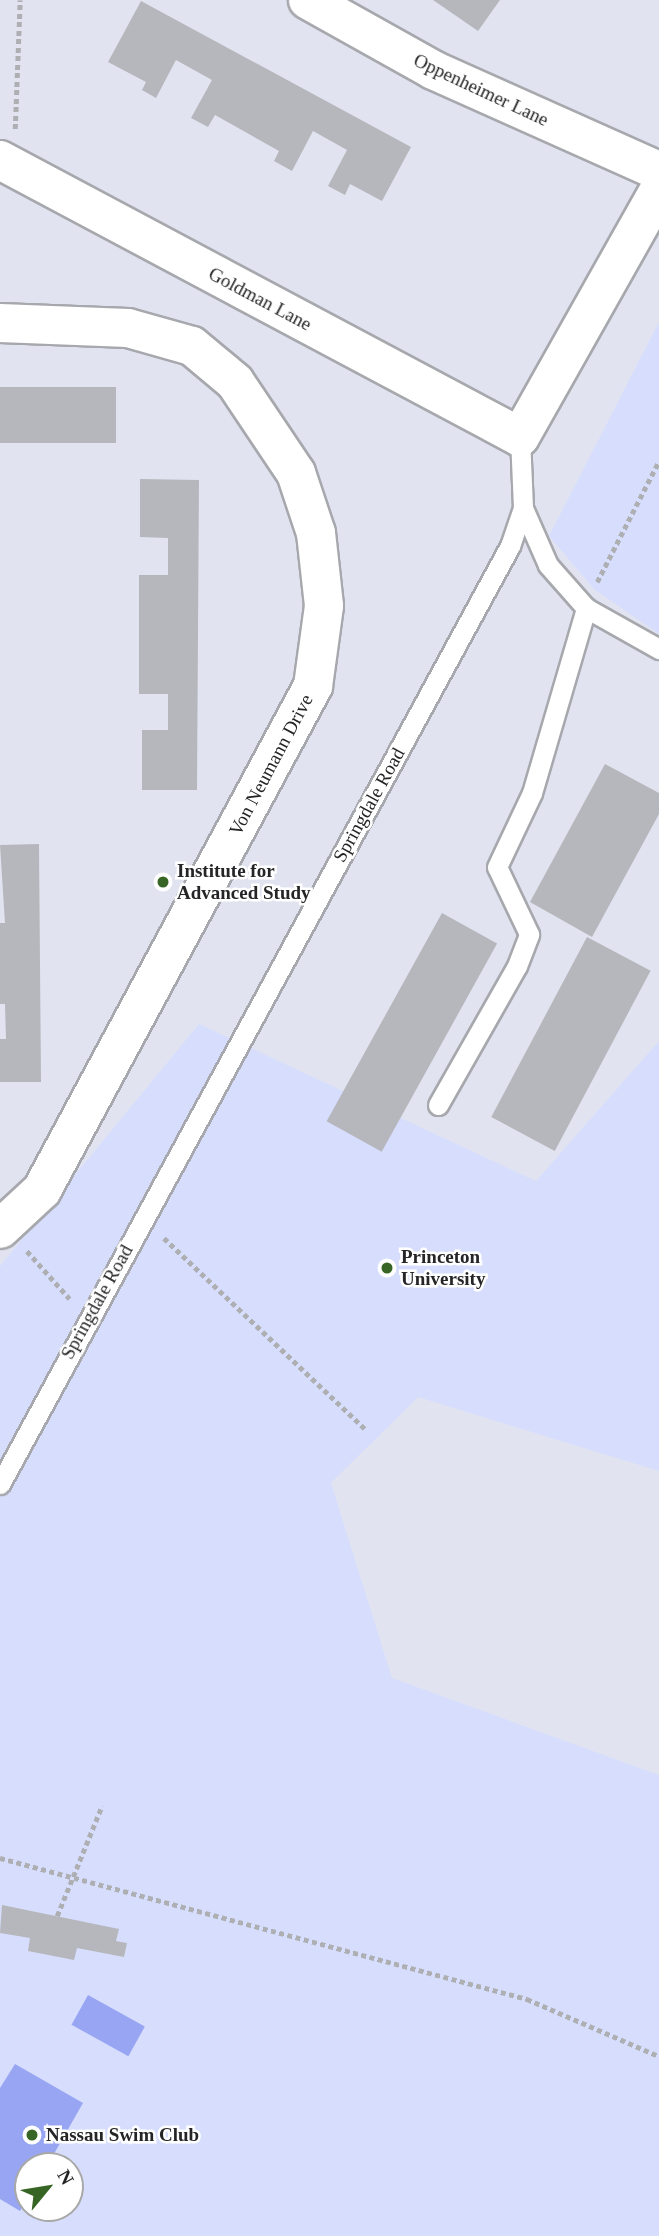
<!DOCTYPE html>
<style>
body{margin:0}
#map{position:relative;width:659px;height:2236px;overflow:hidden;background:#f0f1f6;font-family:"Times New Roman",serif}
div>[style]{position:absolute}
[style*='--x']{left:calc(var(--x)*1px);top:calc(var(--y)*1px);width:calc(var(--w)*1px);rotate:calc(var(--a)*1deg)}
.built>*{inset:0;background:#e1e4f0}
.green>*{inset:0;background:#d7defd}
.water>*{inset:0;background:#98a5f2;transform-origin:0 0}
.building>*{inset:0;background:#b6b7bc;transform-origin:0 0}
.path>*{height:4.5px;margin-top:-2.25px;transform-origin:0;background:repeating-linear-gradient(90deg,#aeafb3 0 5px,transparent 0 8.5px)}
.roads{filter:drop-shadow(2px 0 #a7a8ad) drop-shadow(-2px 0 #a7a8ad) drop-shadow(0 2px #a7a8ad) drop-shadow(0 -2px #a7a8ad)}
.service>*{height:19px;margin:-9.5px;padding:0 9.5px;transform-origin:9.5px;border-radius:9.5px;background:#fff}
.minor>*{height:38px;margin:-19px;padding:0 19px;transform-origin:19px;border-radius:19px;background:#fff}
.dots>*{width:19px;height:19px;translate:-50% -50%;box-sizing:border-box;border:4px solid #fff;border-radius:50%}
span{translate:-50% -50%;white-space:nowrap;text-align:center;line-height:1.15;-webkit-text-stroke:5px #fff;paint-order:stroke}
.street-label{font-size:19px;color:#252527}
.poi-label{font-size:19px;color:#252527;font-weight:700}
.left{translate:0 -50%;text-align:left}
.north{position:absolute;left:14px;top:2152px;width:70px;height:70px;box-sizing:border-box;background:#fff;border:2px solid #a8a8a9;border-radius:50%;rotate:60deg;font-size:19px;font-weight:700;line-height:28px;text-align:center;color:#252527}
.north::after{content:'';display:block;margin:auto;width:24px;height:32px;background:#376525;clip-path:polygon(50% 0,100% 100%,50% 72%,0 100%)}
</style>
<div id="map">
<div class="built">
<i style="clip-path:polygon(evenodd,0 0,659px 0,659px 2236px,0 2236px,0 0,28px 2166px,70px 2166px,70px 2208px,28px 2208px,28px 2166px)"></i>
</div>
<div class="green">
<i style="clip-path:polygon(659px 322px,659px 634px,594px 589px,549px 536px)"></i>
<i style="clip-path:polygon(evenodd,199px 1024px,536px 1181px,659px 1041px,659px 1471px,418px 1397px,331px 1483px,392px 1678px,659px 1775px,659px 2236px,0 2236px,0 1266px,199px 1024px,28px 2166px,70px 2166px,70px 2208px,28px 2208px,28px 2166px)"></i>
</div>
<div class="water">
<i style="left:88px;top:1995px;width:65px;height:34px;rotate:29deg"></i>
<i style="clip-path:polygon(15px 2064px,83px 2103px,47px 2166px,28px 2166px,28px 2198px,20px 2211px,0 2199px,0 2088px)"></i>
</div>
<div class="building">
<i style="clip-path:polygon(433px 0,500px 0,478px 31px)"></i>
<i style="clip-path:polygon(141px 1px,411px 147px,382px 201px,350px 184px,345px 195px,328px 186px,347px 150px,313px 131px,292px 171px,274px 161px,279px 151px,215px 115px,208px 127px,191px 118px,212px 80px,176px 60px,156px 98px,142px 90px,146px 82px,108px 62px)"></i>
<i style="left:0;top:387px;width:116px;height:56px"></i>
<i style="clip-path:polygon(140px 479px,199px 480px,197px 790px,142px 790px,142px 730px,168px 730px,168px 694px,139px 694px,139px 575px,168px 575px,168px 538px,140px 537px)"></i>
<i style="clip-path:polygon(605px 764px,659px 793px,659px 814px,592px 937px,530px 902px)"></i>
<i style="clip-path:polygon(39px 844px,41px 1082px,0 1082px,0 1039px,6px 1039px,5px 1004px,0 1004px,0 923px,5px 923px,0 845px)"></i>
<i style="left:442px;top:913px;width:63px;height:238px;rotate:29deg"></i>
<i style="left:587px;top:937px;width:72px;height:204px;rotate:28deg"></i>
<i style="clip-path:polygon(2px 1905px,119px 1929px,116px 1941px,127px 1943px,124px 1957px,77px 1948px,74px 1960px,28px 1951px,30px 1938px,0 1933px)"></i>
</div>
<div class="path">
<i style="--x:15;--y:129;--w:129;--a:-87.8"></i>
<i style="--x:597;--y:582;--w:136;--a:-62.9"></i>
<i style="--x:164;--y:1238;--w:279;--a:43.5"></i>
<i style="--x:27;--y:1251;--w:64;--a:48.1"></i>
<i style="--x:0;--y:1858;--w:546;--a:14.98"></i>
<i style="--x:527;--y:1999;--w:144;--a:23.4"></i>
<i style="--x:57;--y:1916;--w:119;--a:-67.8"></i>
</div>
<div class="roads">
<div class="service">
<i style="--x:523;--y:508;--w:62;--a:66.3"></i>
<i style="--x:548;--y:565;--w:57;--a:48.5"></i>
<i style="--x:586;--y:608;--w:84;--a:29.3"></i>
<i style="--x:438;--y:1105;--w:160;--a:-60.4"></i>
<i style="--x:517;--y:966;--w:34;--a:-69"></i>
<i style="--x:529;--y:934;--w:74;--a:-115.5"></i>
<i style="--x:497;--y:867;--w:82;--a:-64.7"></i>
<i style="--x:532;--y:793;--w:193;--a:-73.7"></i>
<i style="--x:0;--y:1484;--w:1068;--a:-61.47"></i>
<i style="--x:510;--y:546;--w:40;--a:-71.1"></i>
<i style="--x:523;--y:508;--w:71;--a:-92.4"></i>
</div>
<div class="minor">
<i style="--x:308;--y:0;--w:143;--a:29.2"></i>
<i style="--x:433;--y:70;--w:248;--a:24.1"></i>
<i style="--x:0;--y:160;--w:589;--a:28.04"></i>
<i style="--x:520;--y:437;--w:283;--a:-60.6"></i>
<i style="--x:0;--y:323;--w:128;--a:2.2"></i>
<i style="--x:128;--y:328;--w:66;--a:15.7"></i>
<i style="--x:192;--y:346;--w:56;--a:39.9"></i>
<i style="--x:235;--y:382;--w:110;--a:56.2"></i>
<i style="--x:296;--y:473;--w:63;--a:71.6"></i>
<i style="--x:316;--y:533;--w:73;--a:83.7"></i>
<i style="--x:324;--y:606;--w:81;--a:97.8"></i>
<i style="--x:313;--y:686;--w:572;--a:118.27"></i>
<i style="--x:42;--y:1190;--w:57;--a:137.1"></i>
</div>
</div>
<div class="dots">
<i style="left:163px;top:882px;background:#376525"></i>
<i style="left:387px;top:1268px;background:#376525"></i>
<i style="left:32px;top:2135px;background:#376525"></i>
</div>
<div class="street-label">
<span style="left:481px;top:90px;rotate:25deg">Oppenheimer Lane</span>
<span style="left:260px;top:299px;rotate:28deg">Goldman Lane</span>
<span style="left:271px;top:765px;rotate:-62deg">Von Neumann Drive</span>
<span style="left:369px;top:805px;rotate:-61deg">Springdale Road</span>
<span style="left:97px;top:1302px;rotate:-61deg">Springdale Road</span>
</div>
<div class="poi-label">
<span class="left" style="left:177px;top:882px">Institute for<br>Advanced Study</span>
<span class="left" style="left:401px;top:1268px">Princeton<br>University</span>
<span class="left" style="left:46px;top:2135px">Nassau Swim Club</span>
</div>
<div class="north">N</div>
</div>
